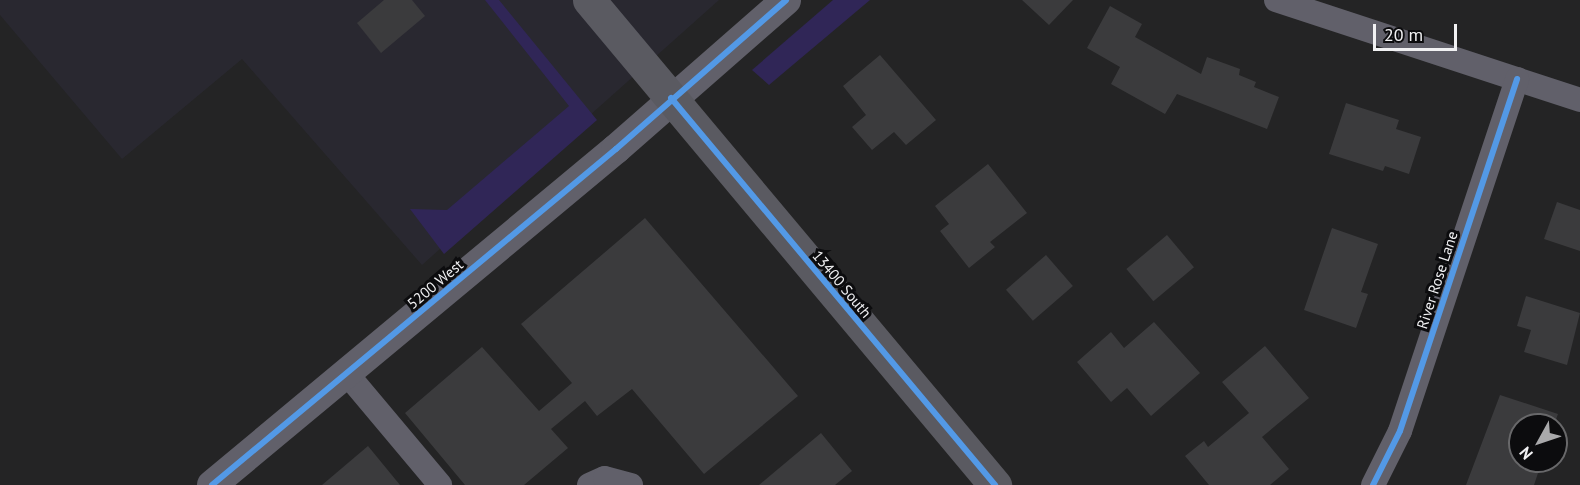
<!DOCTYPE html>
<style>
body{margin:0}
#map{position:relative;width:1580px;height:485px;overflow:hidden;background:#242425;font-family:"PT Sans",sans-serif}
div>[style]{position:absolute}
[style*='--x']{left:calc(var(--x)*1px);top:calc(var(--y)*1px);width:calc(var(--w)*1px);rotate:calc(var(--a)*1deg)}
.built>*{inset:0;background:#292830}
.green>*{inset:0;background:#302657}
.building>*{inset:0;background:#3b3b3d;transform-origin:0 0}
.minor>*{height:24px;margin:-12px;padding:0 12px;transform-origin:12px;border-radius:12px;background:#61606a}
.tertiary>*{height:30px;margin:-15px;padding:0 15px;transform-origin:15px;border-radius:15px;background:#61606a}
.secondary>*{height:33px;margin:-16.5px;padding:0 16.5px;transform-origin:16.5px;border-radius:16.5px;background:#5a5a61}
.cycleway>*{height:6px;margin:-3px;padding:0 3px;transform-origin:3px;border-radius:3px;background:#5399e6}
span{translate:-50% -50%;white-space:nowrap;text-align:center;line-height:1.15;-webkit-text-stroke:6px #0c0c0e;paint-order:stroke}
.street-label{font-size:15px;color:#f1f1f3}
.north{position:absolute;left:1508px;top:413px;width:60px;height:60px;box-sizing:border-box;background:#0c0c0e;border:2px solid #68686a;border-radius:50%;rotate:230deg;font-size:16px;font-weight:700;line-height:24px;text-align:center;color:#f1f1f3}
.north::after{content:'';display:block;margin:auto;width:21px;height:27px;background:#a9a9ab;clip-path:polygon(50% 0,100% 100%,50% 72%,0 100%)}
.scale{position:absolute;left:1373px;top:24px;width:84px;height:27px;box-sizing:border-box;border:3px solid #f1f1f3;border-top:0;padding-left:8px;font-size:18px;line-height:21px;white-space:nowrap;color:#f1f1f3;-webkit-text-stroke:4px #0c0c0e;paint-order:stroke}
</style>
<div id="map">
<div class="built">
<i style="clip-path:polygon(0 0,719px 0,422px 265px,242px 59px,122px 159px,0 15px)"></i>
</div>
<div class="green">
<i style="clip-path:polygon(485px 0,499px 0,597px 120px,444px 254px,410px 209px,447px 210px,569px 106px)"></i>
<i style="clip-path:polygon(833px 0,870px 0,769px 85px,752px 70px)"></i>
</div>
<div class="building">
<i style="clip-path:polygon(384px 0,412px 0,425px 16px,381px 53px,357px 23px)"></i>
<i style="clip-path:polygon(1022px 0,1073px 0,1049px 25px)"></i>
<i style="clip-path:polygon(1110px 6px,1142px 24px,1135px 37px,1201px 74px,1207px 57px,1240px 69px,1239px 75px,1256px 82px,1254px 87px,1279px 97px,1267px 129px,1177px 94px,1165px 114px,1111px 84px,1120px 67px,1087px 48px)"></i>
<i style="clip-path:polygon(880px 55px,936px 120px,906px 145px,894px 132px,872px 150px,852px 127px,866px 115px,843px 86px)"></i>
<i style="clip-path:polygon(1346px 103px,1399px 120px,1396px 129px,1421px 137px,1409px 174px,1385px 166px,1383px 171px,1329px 154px)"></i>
<i style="clip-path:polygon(988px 164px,1027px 213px,990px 242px,995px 247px,969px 268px,940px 231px,949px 224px,935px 206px)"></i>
<i style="clip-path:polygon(1557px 202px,1580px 210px,1580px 251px,1544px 239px)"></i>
<i style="clip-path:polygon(645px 218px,798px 396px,704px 474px,632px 389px,597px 416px,585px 401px,551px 429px,568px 448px,524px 485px,465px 485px,405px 413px,482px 347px,539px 411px,572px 383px,521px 324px)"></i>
<i style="clip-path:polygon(1332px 228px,1378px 244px,1361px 292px,1368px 294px,1356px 328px,1304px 310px)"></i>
<i style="left:1167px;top:235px;width:42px;height:53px;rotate:50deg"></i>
<i style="left:1046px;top:255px;width:41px;height:53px;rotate:49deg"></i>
<i style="clip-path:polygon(1526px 296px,1580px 313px,1567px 365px,1524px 352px,1531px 330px,1517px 326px)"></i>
<i style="clip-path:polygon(1154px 322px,1200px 373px,1151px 416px,1127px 388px,1111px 402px,1077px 362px,1111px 332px,1124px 348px)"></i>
<i style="clip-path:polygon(1265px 346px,1309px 398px,1262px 437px,1289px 469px,1270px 485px,1209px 485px,1185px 456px,1204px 441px,1208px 447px,1249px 413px,1222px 382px)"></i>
<i style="clip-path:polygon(1500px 395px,1558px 414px,1554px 425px,1520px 425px,1520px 461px,1542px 461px,1534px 485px,1466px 485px)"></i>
<i style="clip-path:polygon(821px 433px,852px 471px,835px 485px,759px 485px)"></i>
<i style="clip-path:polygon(368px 446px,400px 485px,322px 485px)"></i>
</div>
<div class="minor">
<i style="--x:1276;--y:0;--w:320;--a:18.2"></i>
<i style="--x:347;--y:374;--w:145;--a:50"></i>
<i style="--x:589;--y:485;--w:17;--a:-24"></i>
<i style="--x:605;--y:478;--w:27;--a:15"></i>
<i style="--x:1373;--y:485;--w:60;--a:-63.4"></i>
<i style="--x:1400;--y:431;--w:371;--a:-71.6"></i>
</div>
<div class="tertiary">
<i style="--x:212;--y:485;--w:525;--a:-39.75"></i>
<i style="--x:616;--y:149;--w:226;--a:-41.2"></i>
</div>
<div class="secondary">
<i style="--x:589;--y:0;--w:633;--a:50.07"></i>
</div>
<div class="cycleway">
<i style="--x:671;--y:98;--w:505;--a:50.06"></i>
<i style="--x:212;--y:485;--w:525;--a:-39.75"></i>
<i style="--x:616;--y:149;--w:226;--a:-41.2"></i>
<i style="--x:1373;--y:485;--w:60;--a:-63.4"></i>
<i style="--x:1400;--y:431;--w:371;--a:-71.6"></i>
</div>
<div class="street-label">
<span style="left:1437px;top:280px;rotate:-72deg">River Rose Lane</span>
<span style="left:435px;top:284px;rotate:-40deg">5200 West</span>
<span style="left:842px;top:284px;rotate:50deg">13400 South</span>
</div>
<div class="north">N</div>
<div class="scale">20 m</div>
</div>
